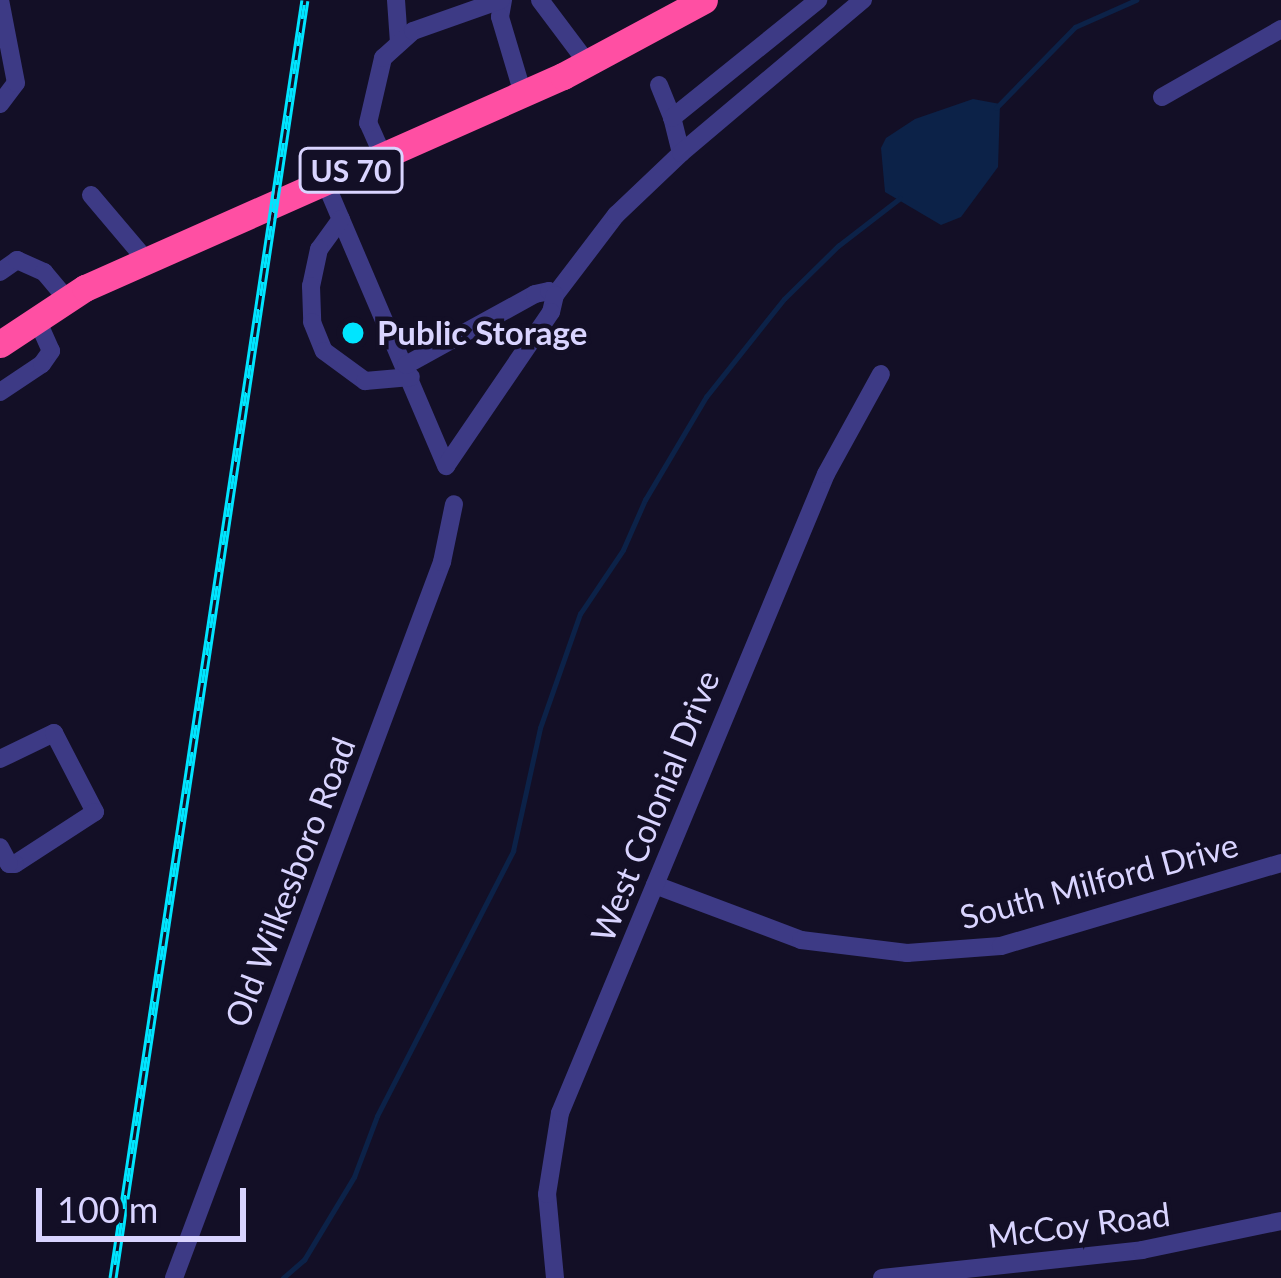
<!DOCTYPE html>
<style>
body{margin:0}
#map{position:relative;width:1281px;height:1278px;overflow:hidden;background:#130f26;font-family:Lato,sans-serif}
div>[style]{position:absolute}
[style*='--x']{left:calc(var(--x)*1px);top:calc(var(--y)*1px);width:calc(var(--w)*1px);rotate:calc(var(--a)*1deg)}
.water>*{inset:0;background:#0c2248}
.stream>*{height:4.5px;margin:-2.25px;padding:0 2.25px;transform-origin:2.25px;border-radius:2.25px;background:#0c2248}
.minor>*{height:18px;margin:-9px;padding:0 9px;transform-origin:9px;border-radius:9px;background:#3d3a85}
.highway>*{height:27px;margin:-13.5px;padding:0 13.5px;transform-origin:13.5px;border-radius:13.5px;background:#ff4fa3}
.rail>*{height:9px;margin-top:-4.5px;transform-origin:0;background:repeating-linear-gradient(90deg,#130f26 0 14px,#00e5ff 0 28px);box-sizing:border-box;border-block:3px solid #00e5ff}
.dots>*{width:33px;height:33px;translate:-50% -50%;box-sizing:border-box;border:6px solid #130f26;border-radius:50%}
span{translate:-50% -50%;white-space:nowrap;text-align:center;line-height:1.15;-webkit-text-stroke:9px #130f26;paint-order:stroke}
.shield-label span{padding:3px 9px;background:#130f26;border:3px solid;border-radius:9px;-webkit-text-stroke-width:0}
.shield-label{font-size:30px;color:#d9d4ff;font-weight:700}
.poi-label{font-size:33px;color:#d9d4ff;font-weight:700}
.left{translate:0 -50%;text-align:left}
.street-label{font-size:33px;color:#d9d4ff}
.scale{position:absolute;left:36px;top:1188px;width:210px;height:54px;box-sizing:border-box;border:6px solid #d9d4ff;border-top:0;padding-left:15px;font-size:36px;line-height:42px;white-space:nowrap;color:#d9d4ff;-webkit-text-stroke:9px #130f26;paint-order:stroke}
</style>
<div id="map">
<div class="water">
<i style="clip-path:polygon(973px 99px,1000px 104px,998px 167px,961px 217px,941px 225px,885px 192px,881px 148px,886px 138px,915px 119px)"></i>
</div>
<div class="stream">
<i style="--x:996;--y:108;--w:113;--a:-45.7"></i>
<i style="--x:1075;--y:27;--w:67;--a:-23.9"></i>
<i style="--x:283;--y:1278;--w:28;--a:-41"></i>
<i style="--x:304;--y:1260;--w:97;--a:-58.9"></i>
<i style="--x:354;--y:1177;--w:65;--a:-69.3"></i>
<i style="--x:377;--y:1116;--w:298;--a:-62.8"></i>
<i style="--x:513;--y:851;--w:126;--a:-77.6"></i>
<i style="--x:540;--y:728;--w:121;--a:-70.7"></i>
<i style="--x:580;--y:614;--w:77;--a:-56.1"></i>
<i style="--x:623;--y:550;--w:55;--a:-66.3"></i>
<i style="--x:645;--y:500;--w:120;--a:-59.4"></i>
<i style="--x:706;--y:397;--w:125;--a:-51.5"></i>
<i style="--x:784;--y:299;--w:76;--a:-44.5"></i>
<i style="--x:838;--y:246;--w:78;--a:-37.7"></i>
</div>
<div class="minor">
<i style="--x:396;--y:0;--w:43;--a:86"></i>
<i style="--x:503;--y:0;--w:17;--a:100"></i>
<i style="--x:500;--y:17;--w:80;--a:73.4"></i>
<i style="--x:540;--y:0;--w:80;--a:53.1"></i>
<i style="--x:659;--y:85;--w:35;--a:68"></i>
<i style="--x:1162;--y:97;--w:137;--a:-29.7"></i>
<i style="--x:0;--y:104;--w:26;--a:-53"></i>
<i style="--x:16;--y:83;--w:85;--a:-100.9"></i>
<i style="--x:681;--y:153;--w:36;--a:-104"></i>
<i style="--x:672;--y:118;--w:188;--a:-38.9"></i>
<i style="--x:383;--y:156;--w:36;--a:-114"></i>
<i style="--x:368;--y:123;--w:67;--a:-77"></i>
<i style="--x:383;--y:58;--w:40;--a:-42"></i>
<i style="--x:413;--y:31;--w:93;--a:-19.4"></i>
<i style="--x:325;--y:182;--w:309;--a:66.9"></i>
<i style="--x:91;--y:195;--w:85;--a:49.8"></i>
<i style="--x:341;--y:219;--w:37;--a:126"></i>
<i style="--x:319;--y:249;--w:38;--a:102"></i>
<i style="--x:311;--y:286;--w:36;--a:88"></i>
<i style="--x:312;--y:322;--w:31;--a:68"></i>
<i style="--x:324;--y:351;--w:51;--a:36.2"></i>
<i style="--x:365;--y:381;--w:46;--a:-5"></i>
<i style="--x:0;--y:272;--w:21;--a:-35"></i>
<i style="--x:17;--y:260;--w:30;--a:24"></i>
<i style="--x:44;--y:272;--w:35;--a:50"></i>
<i style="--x:555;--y:295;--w:101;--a:-52.7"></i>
<i style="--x:616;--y:215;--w:90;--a:-43.6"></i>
<i style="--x:681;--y:153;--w:238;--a:-40.1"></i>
<i style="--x:406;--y:365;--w:147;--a:-28.8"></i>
<i style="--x:535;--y:294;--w:14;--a:-12"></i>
<i style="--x:549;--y:291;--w:7;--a:34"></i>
<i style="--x:555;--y:295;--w:17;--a:103"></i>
<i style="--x:551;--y:312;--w:186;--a:124.3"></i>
<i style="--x:0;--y:392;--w:50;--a:-33.7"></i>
<i style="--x:42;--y:364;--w:16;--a:-55"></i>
<i style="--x:51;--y:351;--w:35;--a:-114"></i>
<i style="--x:0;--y:759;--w:60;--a:-25.7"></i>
<i style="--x:54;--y:733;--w:89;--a:62.6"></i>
<i style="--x:95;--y:812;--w:95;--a:147"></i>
<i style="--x:15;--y:864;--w:6;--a:180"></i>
<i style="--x:9;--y:864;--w:19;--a:-118"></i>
<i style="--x:655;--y:885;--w:156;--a:20.6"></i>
<i style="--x:801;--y:940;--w:107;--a:7"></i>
<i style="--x:907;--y:953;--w:94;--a:-4.3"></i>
<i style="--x:1001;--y:946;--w:292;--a:-16.5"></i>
<i style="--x:174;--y:1278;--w:765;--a:-69.48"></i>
<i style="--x:442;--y:562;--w:59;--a:-78.3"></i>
<i style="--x:555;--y:1278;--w:84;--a:-95.4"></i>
<i style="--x:547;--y:1194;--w:82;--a:-80.9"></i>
<i style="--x:560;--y:1113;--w:692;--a:-67.4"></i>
<i style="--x:826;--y:474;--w:114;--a:-61.2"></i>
<i style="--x:882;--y:1278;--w:262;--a:-6.1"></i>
<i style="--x:1142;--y:1250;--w:142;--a:-11.8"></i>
</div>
<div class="highway">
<i style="--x:0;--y:344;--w:102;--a:-33.4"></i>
<i style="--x:85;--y:288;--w:523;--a:-23.92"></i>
<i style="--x:563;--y:76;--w:160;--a:-28.3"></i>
</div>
<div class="rail">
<i style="--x:113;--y:1278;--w:1292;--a:-81.46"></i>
</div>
<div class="dots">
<i style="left:353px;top:333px;background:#00e5ff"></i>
</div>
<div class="shield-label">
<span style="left:351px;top:170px">US 70</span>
</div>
<div class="poi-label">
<span class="left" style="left:377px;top:333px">Public Storage</span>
</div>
<div class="street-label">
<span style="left:655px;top:806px;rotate:-68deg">West Colonial Drive</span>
<span style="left:1099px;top:881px;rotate:-15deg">South Milford Drive</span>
<span style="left:290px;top:882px;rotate:-69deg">Old Wilkesboro Road</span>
<span style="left:1079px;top:1225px;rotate:-7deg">McCoy Road</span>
</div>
<div class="scale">100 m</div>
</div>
